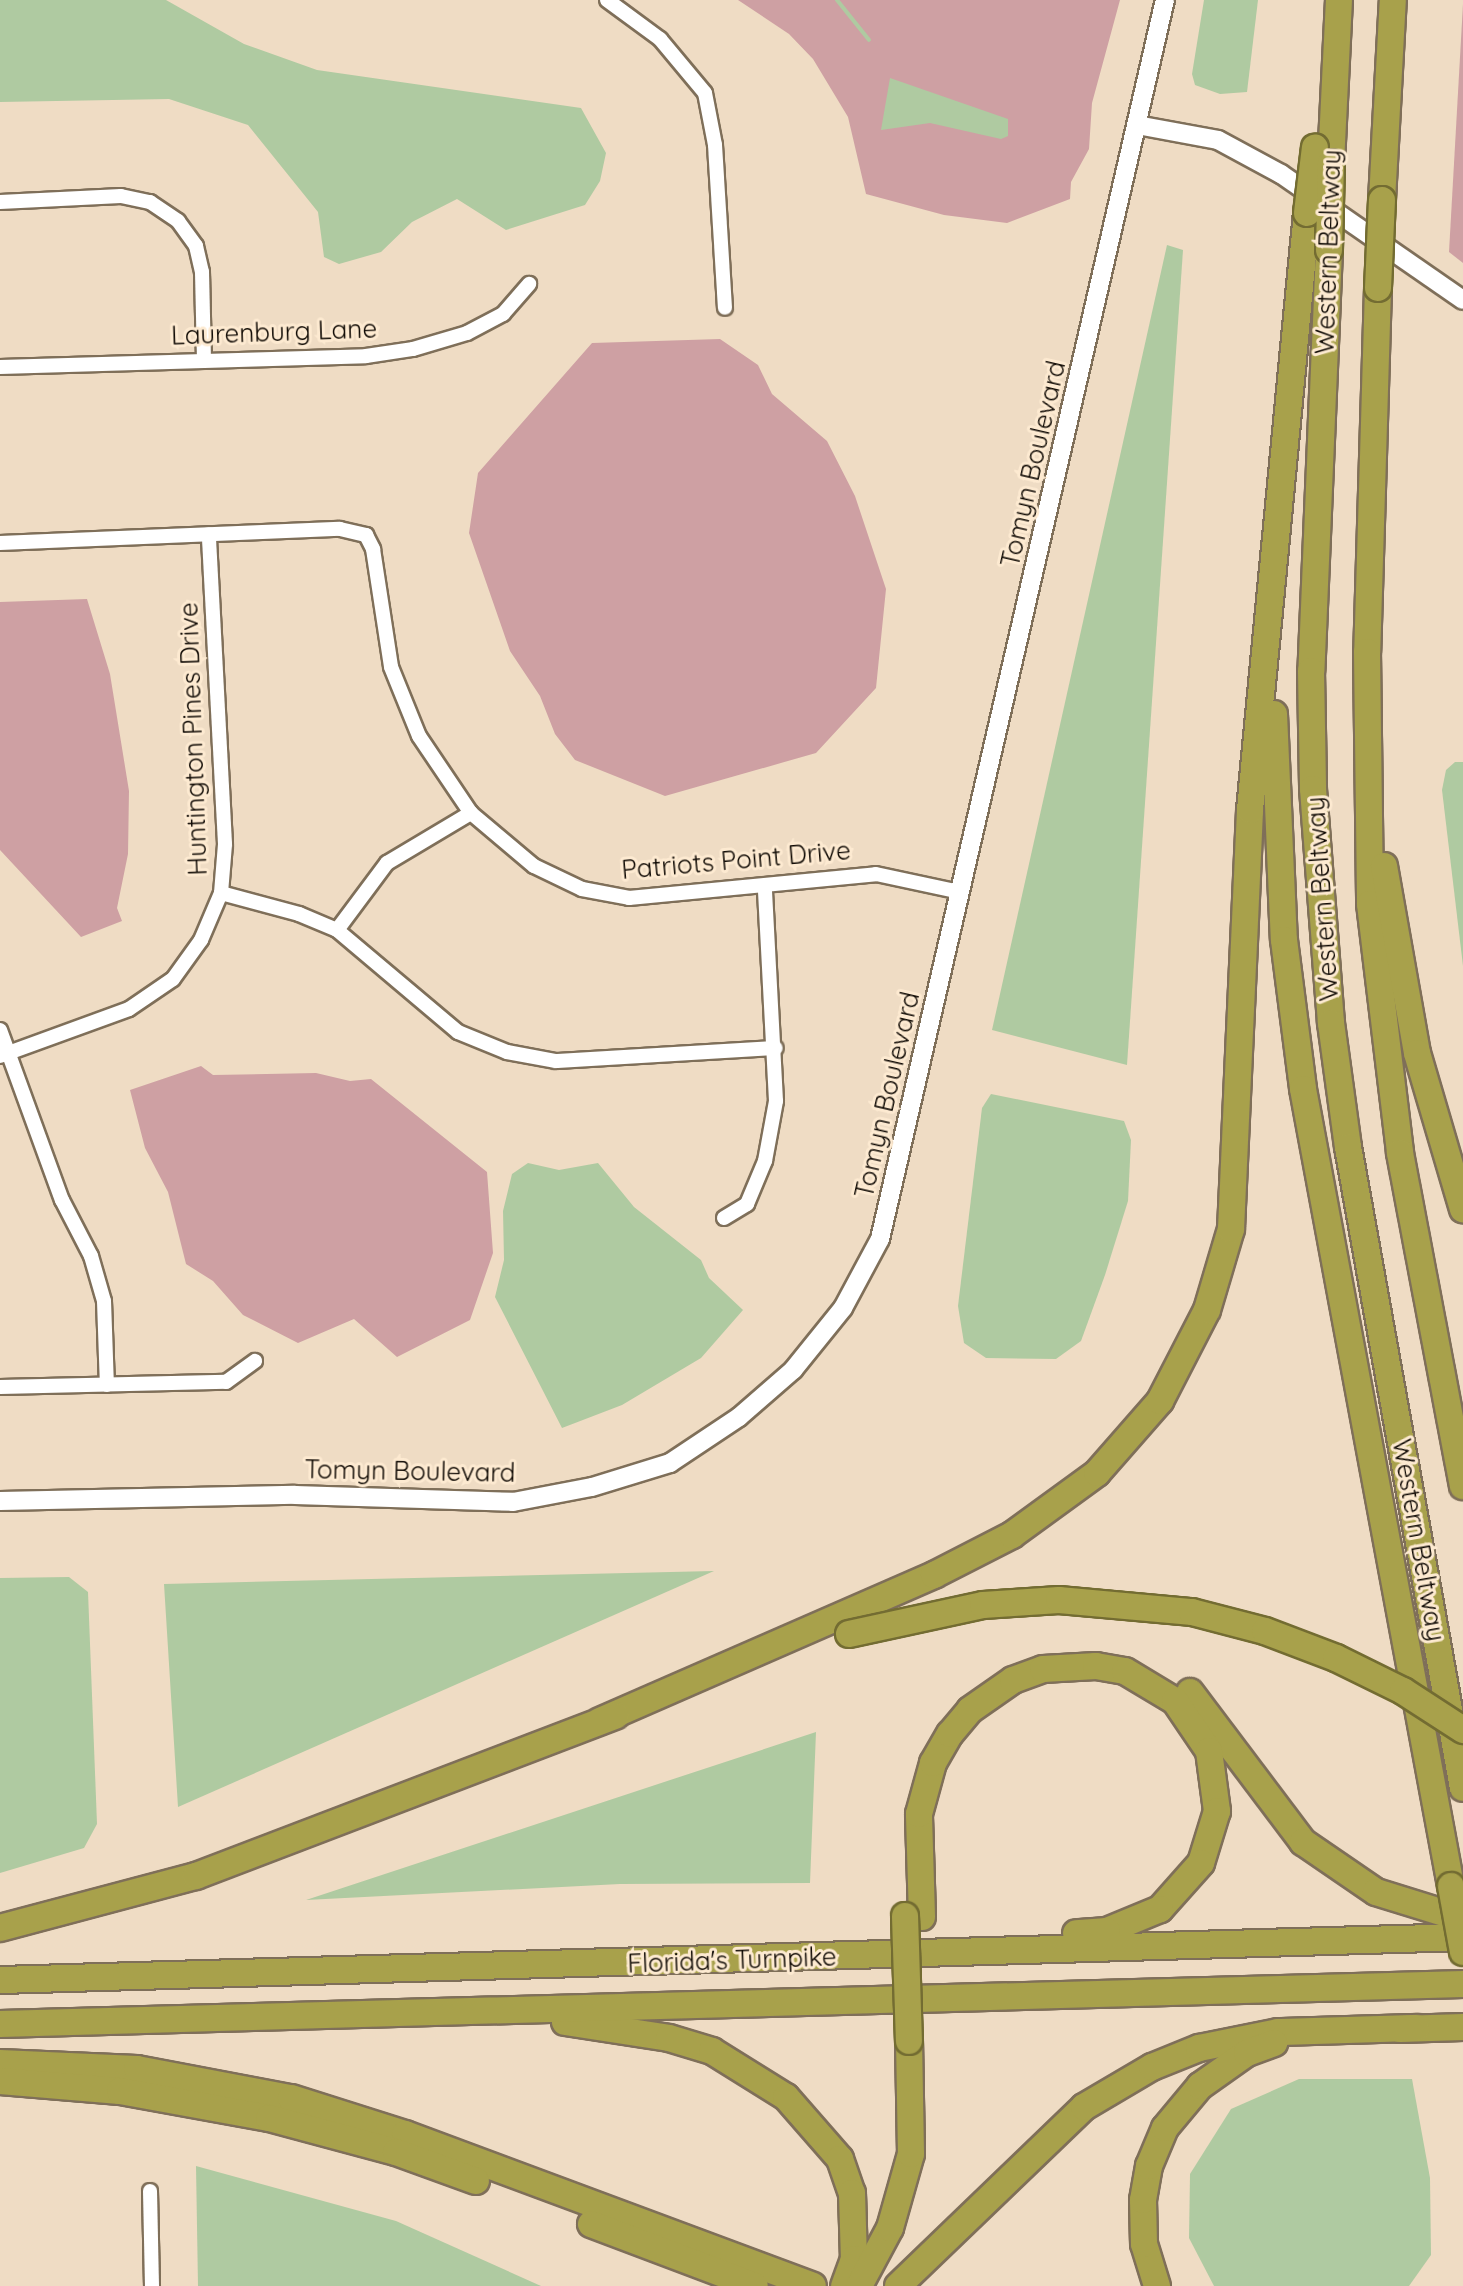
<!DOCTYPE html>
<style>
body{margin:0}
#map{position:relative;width:1463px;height:2286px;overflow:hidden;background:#efdcc4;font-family:Quicksand,sans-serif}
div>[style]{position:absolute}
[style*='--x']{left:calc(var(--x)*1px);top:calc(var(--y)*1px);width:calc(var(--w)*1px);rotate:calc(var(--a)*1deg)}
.green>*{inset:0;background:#cea0a3}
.water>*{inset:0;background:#afcaa1}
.stream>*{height:4px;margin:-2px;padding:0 2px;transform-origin:2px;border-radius:2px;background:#afcaa1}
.roads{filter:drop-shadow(2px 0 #7f6f59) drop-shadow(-2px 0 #7f6f59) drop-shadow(0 2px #7f6f59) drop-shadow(0 -2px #7f6f59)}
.minor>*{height:14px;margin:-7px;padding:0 7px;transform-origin:7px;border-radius:7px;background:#fff}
.tertiary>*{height:18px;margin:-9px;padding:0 9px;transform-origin:9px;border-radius:9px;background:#fff}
.motorway>*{height:26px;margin:-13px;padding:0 13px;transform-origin:13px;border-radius:13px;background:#a8a14b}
.bridges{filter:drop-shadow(2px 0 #736c32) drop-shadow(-2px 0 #736c32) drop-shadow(0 2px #736c32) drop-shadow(0 -2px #736c32)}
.motorway-bridge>*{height:26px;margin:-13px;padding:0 13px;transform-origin:13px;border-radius:13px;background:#a8a14b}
span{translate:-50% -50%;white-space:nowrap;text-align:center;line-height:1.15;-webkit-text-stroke:6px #fdead1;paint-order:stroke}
.street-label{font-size:26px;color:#100a04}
</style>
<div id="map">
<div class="green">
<i style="clip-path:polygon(738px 0,1120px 0,1092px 103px,1089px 149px,1071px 182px,1070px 199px,1007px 223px,944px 215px,866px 194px,848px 117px,813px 59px,789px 34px)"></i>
<i style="clip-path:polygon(1463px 4px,1463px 263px,1449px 252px)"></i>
<i style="clip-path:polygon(720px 339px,758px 365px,772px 394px,827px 441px,855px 496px,886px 589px,876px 688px,816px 753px,665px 796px,575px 760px,555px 734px,540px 696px,510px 651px,469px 533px,478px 473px,592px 343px)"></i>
<i style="clip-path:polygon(87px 599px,110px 674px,129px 791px,128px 854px,117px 908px,122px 921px,81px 937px,0 850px,0 602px)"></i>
<i style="clip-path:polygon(201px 1066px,213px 1075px,316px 1073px,350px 1081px,371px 1079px,487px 1172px,493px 1253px,470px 1320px,397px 1357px,354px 1319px,298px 1343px,243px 1315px,213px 1281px,186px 1264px,168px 1192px,145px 1148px,130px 1090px)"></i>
</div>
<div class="water">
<i style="clip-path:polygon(0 0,166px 0,244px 44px,317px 70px,581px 108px,606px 153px,600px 181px,585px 205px,506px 230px,457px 199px,412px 222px,381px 252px,339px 264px,324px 257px,318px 212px,248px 125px,169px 99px,0 102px)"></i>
<i style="clip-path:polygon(1204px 0,1258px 0,1247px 92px,1220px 94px,1195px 85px,1192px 74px)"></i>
<i style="clip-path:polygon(890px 78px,1008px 119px,1008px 136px,1001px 139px,930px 123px,881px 130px)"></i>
<i style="clip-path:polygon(1167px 245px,1183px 250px,1127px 1065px,992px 1030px)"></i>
<i style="clip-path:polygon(1455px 762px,1463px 762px,1463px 966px,1442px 790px,1446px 770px)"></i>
<i style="clip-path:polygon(991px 1094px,1124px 1121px,1131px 1140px,1128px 1201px,1105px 1275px,1081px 1341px,1056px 1359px,986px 1358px,964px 1343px,958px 1306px,982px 1108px)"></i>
<i style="clip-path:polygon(528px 1163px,559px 1170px,598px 1163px,634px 1207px,701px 1260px,709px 1278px,743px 1310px,701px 1358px,622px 1405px,562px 1428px,495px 1297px,504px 1260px,503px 1211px,512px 1174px)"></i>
<i style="clip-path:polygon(714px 1571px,178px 1807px,164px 1584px)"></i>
<i style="clip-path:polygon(69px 1577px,88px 1592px,97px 1824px,84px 1848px,0 1873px,0 1578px)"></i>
<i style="clip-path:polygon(816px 1732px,810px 1883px,620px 1884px,306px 1900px)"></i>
<i style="clip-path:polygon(1299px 2079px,1412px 2079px,1430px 2178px,1431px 2255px,1409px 2286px,1214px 2286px,1189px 2238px,1190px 2174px,1231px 2109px)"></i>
<i style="clip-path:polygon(196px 2166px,396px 2221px,541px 2286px,198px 2286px)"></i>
</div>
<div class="stream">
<i style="--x:837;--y:0;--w:51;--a:51.3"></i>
</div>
<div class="roads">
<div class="minor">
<i style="--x:607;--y:0;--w:66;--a:36.3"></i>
<i style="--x:660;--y:39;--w:70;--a:50.2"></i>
<i style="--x:705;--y:93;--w:53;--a:79.1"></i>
<i style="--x:715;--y:145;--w:163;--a:86.5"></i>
<i style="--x:0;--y:202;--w:121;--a:-2.8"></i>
<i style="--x:121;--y:196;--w:30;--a:12"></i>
<i style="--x:150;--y:202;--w:34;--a:34"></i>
<i style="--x:178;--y:221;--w:31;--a:54"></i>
<i style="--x:196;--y:246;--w:27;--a:77"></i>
<i style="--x:202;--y:272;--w:86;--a:88.7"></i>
<i style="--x:0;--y:367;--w:366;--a:-1.7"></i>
<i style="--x:366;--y:356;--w:48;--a:-8.5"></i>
<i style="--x:413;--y:349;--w:56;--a:-16.5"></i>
<i style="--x:467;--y:333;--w:41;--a:-27.8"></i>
<i style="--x:503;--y:314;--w:40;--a:-49"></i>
<i style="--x:0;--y:543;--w:340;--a:-2.4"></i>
<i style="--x:340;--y:529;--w:27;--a:13"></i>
<i style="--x:366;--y:535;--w:16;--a:63"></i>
<i style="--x:373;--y:549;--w:119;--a:81.3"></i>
<i style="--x:391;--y:667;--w:74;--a:67.9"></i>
<i style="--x:419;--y:736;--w:93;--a:56"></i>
<i style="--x:471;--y:813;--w:82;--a:40.1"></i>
<i style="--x:534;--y:866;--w:53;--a:25.6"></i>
<i style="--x:582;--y:889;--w:48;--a:10.8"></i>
<i style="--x:629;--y:898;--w:248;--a:-5.5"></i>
<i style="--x:876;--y:874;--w:86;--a:12.1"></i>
<i style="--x:221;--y:893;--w:81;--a:15.1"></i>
<i style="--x:299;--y:914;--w:41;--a:22.8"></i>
<i style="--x:337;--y:930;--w:158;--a:40.1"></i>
<i style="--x:458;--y:1032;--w:53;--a:22.2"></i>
<i style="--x:507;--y:1052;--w:50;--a:10.4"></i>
<i style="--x:556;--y:1061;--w:220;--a:-3.4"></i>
<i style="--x:337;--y:930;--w:84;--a:-53.3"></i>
<i style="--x:387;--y:863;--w:98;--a:-30.8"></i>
<i style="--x:0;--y:1030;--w:181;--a:70"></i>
<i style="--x:62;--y:1200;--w:63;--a:62.6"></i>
<i style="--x:91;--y:1256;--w:47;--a:73.9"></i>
<i style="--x:104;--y:1301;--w:84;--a:88"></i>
<i style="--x:0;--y:1056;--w:137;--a:-20"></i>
<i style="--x:129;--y:1009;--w:53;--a:-34.3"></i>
<i style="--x:173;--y:979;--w:48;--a:-54.3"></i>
<i style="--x:201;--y:940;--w:51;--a:-66.9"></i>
<i style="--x:221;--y:893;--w:49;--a:-85.3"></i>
<i style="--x:225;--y:844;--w:310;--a:-93"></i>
<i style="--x:724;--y:1218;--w:27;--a:-31"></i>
<i style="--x:747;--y:1204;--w:47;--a:-67.3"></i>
<i style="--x:765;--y:1161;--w:61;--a:-79.6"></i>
<i style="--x:776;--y:1101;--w:213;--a:-93"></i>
<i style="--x:0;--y:1387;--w:226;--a:-1.3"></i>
<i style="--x:226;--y:1382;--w:36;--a:-36"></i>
<i style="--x:150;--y:2191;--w:95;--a:88.8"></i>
</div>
<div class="tertiary">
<i style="--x:1137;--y:125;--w:82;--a:10.5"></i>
<i style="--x:1218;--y:140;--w:72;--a:28.4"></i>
<i style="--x:1281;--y:174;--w:221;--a:34.7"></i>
<i style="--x:0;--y:1501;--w:295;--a:-1.2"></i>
<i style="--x:295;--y:1495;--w:218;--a:1.8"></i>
<i style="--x:513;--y:1502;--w:80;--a:-10.8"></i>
<i style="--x:592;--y:1487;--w:82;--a:-17.1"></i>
<i style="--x:670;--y:1463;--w:83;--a:-33.7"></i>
<i style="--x:739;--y:1417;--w:72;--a:-41"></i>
<i style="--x:793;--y:1370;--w:80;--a:-51.1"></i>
<i style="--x:843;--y:1308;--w:78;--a:-61.8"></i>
<i style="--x:880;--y:1239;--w:1271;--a:-77.05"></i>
</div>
<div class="motorway">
<i style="--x:1331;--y:163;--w:163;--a:-87.2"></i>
<i style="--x:1382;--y:200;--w:200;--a:-86.9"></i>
<i style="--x:1329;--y:250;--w:421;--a:92.4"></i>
<i style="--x:1311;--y:671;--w:118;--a:89"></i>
<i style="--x:1313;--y:789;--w:235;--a:85.6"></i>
<i style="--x:1331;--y:1023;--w:125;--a:82.2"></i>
<i style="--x:1348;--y:1147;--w:651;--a:79.83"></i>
<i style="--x:1378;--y:288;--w:364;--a:91.7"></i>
<i style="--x:1367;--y:652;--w:252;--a:89.3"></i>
<i style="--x:1370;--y:904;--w:251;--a:83.1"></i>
<i style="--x:1400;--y:1153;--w:339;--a:79.3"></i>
<i style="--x:1274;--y:714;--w:226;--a:87.5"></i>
<i style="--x:1284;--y:940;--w:150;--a:82.7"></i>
<i style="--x:1303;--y:1089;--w:811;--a:79.48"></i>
<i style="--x:1384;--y:866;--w:190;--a:80"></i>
<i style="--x:1417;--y:1053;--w:163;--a:73.6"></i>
<i style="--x:1190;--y:1692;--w:188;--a:53"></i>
<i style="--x:1303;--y:1842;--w:88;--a:34.4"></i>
<i style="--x:1376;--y:1892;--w:91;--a:17.2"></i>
<i style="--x:600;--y:1721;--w:365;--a:-23.6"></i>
<i style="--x:934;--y:1575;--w:88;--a:-27.1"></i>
<i style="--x:1012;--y:1535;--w:105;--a:-36.1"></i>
<i style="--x:1097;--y:1473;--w:96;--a:-48.8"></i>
<i style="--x:1160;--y:1401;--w:102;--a:-62.7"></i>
<i style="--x:1207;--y:1310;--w:84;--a:-73.5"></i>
<i style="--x:1231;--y:1229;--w:419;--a:-87.4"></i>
<i style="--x:1250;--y:810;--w:600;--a:-84.55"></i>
<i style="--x:922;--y:1917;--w:103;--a:-91.7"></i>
<i style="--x:919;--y:1814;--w:53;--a:-74.6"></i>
<i style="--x:933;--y:1763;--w:34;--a:-60"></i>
<i style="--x:950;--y:1734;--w:31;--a:-50"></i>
<i style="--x:970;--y:1710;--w:52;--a:-34.9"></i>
<i style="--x:1013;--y:1680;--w:32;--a:-20"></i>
<i style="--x:1043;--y:1669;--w:53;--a:-3.2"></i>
<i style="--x:1096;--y:1666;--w:29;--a:10"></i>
<i style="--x:1125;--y:1671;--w:58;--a:31"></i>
<i style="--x:1175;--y:1701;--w:60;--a:55.8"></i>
<i style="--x:1209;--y:1751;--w:61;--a:82.4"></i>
<i style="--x:1217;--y:1811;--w:54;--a:107.1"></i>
<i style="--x:1201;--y:1863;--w:62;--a:131.7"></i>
<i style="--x:1160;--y:1909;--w:57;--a:157.5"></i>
<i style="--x:1107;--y:1931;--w:31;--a:176"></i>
<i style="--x:0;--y:1928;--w:203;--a:-14.9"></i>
<i style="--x:196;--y:1876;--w:449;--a:-20.9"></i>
<i style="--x:0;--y:1980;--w:1464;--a:-1.68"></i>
<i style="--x:565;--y:2022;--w:105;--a:8.7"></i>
<i style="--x:669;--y:2038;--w:45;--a:16.8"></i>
<i style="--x:712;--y:2051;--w:87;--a:31.9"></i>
<i style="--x:786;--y:2097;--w:82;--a:48.9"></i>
<i style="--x:840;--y:2159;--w:36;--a:71"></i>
<i style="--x:852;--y:2193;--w:66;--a:88.3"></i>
<i style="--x:854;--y:2259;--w:29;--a:110"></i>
<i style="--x:0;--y:2024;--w:1464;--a:-1.57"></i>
<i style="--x:1400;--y:2029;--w:63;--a:-1.8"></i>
<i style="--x:0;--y:2063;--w:137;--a:2.5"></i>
<i style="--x:137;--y:2069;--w:157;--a:10.7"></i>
<i style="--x:291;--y:2098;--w:120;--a:17.5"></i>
<i style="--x:405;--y:2134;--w:435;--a:20.4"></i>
<i style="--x:0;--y:2081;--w:120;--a:4.8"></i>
<i style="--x:120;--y:2091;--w:151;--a:10.3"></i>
<i style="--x:269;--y:2118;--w:131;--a:15"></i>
<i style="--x:396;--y:2152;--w:85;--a:19.9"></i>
<i style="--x:591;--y:2224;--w:175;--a:20.7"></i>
<i style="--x:859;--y:2286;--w:66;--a:-61.9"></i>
<i style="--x:890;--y:2228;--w:77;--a:-74.2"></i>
<i style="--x:911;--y:2154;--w:113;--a:-91"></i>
<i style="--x:898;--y:2286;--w:258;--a:-43.9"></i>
<i style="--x:1084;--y:2107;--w:79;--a:-30.5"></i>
<i style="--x:1152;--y:2067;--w:51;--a:-22"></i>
<i style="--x:1199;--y:2048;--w:81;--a:-11.4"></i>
<i style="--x:1278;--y:2032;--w:138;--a:-1.7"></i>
<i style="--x:1157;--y:2286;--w:44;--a:-107.2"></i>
<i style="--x:1144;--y:2244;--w:44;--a:-91.3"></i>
<i style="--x:1143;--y:2200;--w:35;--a:-80"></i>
<i style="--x:1149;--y:2166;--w:41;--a:-67.2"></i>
<i style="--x:1165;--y:2128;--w:55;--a:-50.2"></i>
<i style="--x:1200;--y:2086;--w:57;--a:-35.1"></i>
<i style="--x:1247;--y:2053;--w:29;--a:-20"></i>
</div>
</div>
<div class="bridges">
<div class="motorway-bridge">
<i style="--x:1307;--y:213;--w:66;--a:-83.1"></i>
<i style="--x:1329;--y:250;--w:87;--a:-88.7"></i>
<i style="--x:1378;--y:288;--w:88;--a:-87.4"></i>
<i style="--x:849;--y:1634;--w:137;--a:-12.2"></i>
<i style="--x:983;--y:1605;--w:76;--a:-3.8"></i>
<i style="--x:1059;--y:1600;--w:134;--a:5.2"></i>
<i style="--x:1192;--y:1612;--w:75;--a:14.6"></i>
<i style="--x:1265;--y:1631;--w:76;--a:20.8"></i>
<i style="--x:1336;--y:1658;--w:75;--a:26.2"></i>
<i style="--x:1403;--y:1691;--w:72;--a:33"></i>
<i style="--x:1451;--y:1886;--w:67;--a:79.7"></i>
<i style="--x:905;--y:1916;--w:125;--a:88.2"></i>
</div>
</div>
<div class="street-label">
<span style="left:1328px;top:252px;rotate:-88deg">Western Beltway</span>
<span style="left:274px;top:332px;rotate:-2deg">Laurenburg Lane</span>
<span style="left:1033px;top:464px;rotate:-77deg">Tomyn Boulevard</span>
<span style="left:193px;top:739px;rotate:-92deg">Huntington Pines Drive</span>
<span style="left:736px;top:860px;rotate:-5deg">Patriots Point Drive</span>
<span style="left:1322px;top:899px;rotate:-94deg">Western Beltway</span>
<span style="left:887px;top:1095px;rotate:-77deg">Tomyn Boulevard</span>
<span style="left:410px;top:1471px;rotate:1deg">Tomyn Boulevard</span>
<span style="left:1419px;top:1540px;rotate:80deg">Western Beltway</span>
<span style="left:732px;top:1960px;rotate:-2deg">Florida's Turnpike</span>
</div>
</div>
